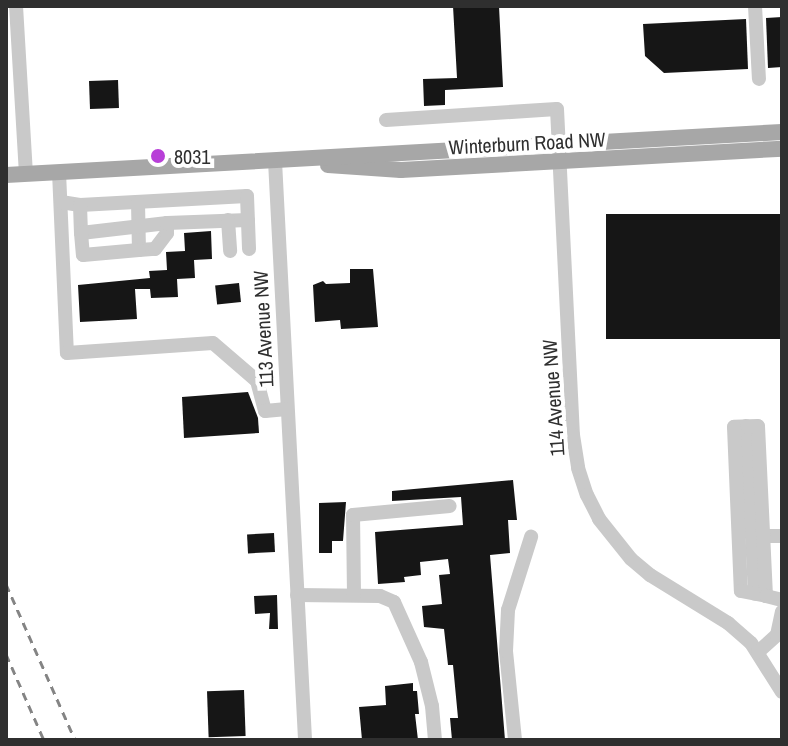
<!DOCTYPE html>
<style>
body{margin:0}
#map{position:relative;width:788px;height:746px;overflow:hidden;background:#fff;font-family:"Archivo Narrow",sans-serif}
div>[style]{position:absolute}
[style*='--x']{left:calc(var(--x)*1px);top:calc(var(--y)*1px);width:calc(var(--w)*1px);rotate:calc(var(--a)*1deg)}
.building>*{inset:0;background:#161616;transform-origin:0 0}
.minor>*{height:14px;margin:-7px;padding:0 7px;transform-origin:7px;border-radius:7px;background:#c9c9c9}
.major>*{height:16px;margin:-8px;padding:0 8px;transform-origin:8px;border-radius:8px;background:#a7a7a7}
.rail>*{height:3px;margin-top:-1.5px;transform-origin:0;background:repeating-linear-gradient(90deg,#848484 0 8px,transparent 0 14px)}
.dots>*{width:22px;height:22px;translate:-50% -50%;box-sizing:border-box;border:4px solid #fff;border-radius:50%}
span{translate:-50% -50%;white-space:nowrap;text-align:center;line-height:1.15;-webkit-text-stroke:8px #fff;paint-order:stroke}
.street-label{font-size:20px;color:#2f2f2f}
.poi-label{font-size:20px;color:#2f2f2f}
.left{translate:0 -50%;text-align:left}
.frame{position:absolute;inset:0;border:8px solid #2f2f2f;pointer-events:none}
</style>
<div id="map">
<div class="building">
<i style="clip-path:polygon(453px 6px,499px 6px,503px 87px,445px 90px,445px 105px,424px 106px,423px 79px,457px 78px)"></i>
<i style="clip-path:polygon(782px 17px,782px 67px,768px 68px,766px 18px)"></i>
<i style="clip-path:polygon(746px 19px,748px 69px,664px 73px,645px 56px,643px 24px)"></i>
<i style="left:118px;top:80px;width:28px;height:29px;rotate:88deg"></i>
<i style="left:782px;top:214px;width:125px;height:176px;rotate:90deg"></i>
<i style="clip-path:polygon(211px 231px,212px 259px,194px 260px,195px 278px,177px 279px,178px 297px,151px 298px,150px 289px,135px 289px,137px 319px,80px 322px,78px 285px,150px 278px,149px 271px,167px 270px,166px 252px,185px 251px,184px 233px)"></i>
<i style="clip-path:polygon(350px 269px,373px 269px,378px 327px,341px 329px,340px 320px,315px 322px,313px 285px,323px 281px,326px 284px,350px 283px)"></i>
<i style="left:239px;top:283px;width:19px;height:24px;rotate:84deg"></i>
<i style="clip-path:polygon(248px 392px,258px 418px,259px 433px,184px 438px,182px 397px)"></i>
<i style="clip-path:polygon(513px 480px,517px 520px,508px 520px,510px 553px,490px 555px,505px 740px,452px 740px,450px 718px,458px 718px,453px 665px,448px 665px,444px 629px,424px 627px,422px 606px,442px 604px,439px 575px,450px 574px,448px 559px,420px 562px,421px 575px,404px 577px,405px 582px,378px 584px,375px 532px,463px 525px,461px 497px,392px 501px,392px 491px)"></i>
<i style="clip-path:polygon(346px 502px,343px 541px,332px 541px,332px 553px,319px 553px,319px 503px)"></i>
<i style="left:274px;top:533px;width:19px;height:27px;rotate:87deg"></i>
<i style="clip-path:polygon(277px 595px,278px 629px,269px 629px,270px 613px,255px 614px,254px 596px)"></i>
<i style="clip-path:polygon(413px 683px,413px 691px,417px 691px,419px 714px,415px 714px,418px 740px,362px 740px,359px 707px,386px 705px,385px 686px)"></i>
<i style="left:244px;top:690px;width:46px;height:37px;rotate:88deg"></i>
</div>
<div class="minor">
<i style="--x:16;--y:6;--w:168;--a:86.6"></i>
<i style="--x:755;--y:6;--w:73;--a:86.9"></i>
<i style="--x:386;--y:120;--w:171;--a:-3.7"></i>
<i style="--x:557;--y:109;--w:326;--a:87.2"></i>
<i style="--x:573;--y:435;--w:33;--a:81"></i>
<i style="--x:578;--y:468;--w:28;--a:72"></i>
<i style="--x:587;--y:495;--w:27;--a:63"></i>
<i style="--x:599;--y:519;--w:51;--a:51.3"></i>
<i style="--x:631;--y:559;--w:25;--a:40"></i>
<i style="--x:650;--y:575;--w:92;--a:31.6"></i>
<i style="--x:728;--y:623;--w:30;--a:41"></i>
<i style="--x:751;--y:643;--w:58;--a:57.7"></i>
<i style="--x:275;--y:161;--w:580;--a:87.03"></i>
<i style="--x:59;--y:172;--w:181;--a:87.5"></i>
<i style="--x:67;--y:353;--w:146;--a:-3.9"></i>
<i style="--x:213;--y:343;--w:58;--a:40.8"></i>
<i style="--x:257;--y:381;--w:31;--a:75"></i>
<i style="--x:265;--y:411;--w:22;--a:-5"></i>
<i style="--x:61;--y:202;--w:19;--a:9"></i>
<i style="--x:80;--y:205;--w:167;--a:-3.1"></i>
<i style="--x:247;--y:196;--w:53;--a:87.8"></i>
<i style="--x:138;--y:203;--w:47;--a:88.8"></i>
<i style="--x:139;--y:250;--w:16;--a:-4"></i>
<i style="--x:155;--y:249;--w:20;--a:-53"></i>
<i style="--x:167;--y:233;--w:10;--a:-90"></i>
<i style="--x:80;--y:205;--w:28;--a:88"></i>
<i style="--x:81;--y:233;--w:87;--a:-6.6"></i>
<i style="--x:167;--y:223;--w:81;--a:-2.1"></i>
<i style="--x:228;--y:220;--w:31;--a:86"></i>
<i style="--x:81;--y:233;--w:22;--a:85"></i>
<i style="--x:83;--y:255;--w:56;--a:-5.1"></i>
<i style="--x:746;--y:426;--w:168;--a:86.9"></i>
<i style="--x:763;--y:536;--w:19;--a:0"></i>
<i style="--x:297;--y:595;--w:83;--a:0.7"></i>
<i style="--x:380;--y:596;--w:15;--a:23"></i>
<i style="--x:394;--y:602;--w:66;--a:65.8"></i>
<i style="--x:421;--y:662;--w:45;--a:76"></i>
<i style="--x:432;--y:706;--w:34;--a:85"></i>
<i style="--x:354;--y:595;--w:80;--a:-90.7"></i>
<i style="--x:353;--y:515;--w:97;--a:-5.3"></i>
<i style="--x:766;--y:596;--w:170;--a:-92.7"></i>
<i style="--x:758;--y:426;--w:24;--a:178"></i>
<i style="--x:734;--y:427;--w:164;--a:87.6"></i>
<i style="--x:741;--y:591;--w:25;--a:11"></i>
<i style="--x:766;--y:596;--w:16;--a:14"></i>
<i style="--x:758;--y:652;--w:25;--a:-42"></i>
<i style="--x:777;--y:635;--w:24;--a:-78"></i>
<i style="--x:515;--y:740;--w:89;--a:-95.8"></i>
<i style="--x:506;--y:651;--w:41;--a:-87.2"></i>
<i style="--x:508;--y:610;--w:77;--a:-72.5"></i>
</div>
<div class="major">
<i style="--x:328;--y:165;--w:73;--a:3.9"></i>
<i style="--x:401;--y:170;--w:382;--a:-3.2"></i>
<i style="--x:6;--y:175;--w:777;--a:-3.17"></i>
</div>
<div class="rail">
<i style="--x:6;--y:584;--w:171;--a:66.1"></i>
<i style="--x:6;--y:654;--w:94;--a:66.2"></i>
</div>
<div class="dots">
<i style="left:158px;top:156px;background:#b83fd8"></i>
</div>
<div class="street-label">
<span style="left:527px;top:143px;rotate:-3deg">Winterburn Road NW</span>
<span style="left:263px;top:329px;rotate:-93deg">113 Avenue NW</span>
<span style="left:553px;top:398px;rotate:-94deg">114 Avenue NW</span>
</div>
<div class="poi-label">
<span class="left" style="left:174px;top:156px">8031</span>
</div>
<div class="frame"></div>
</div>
